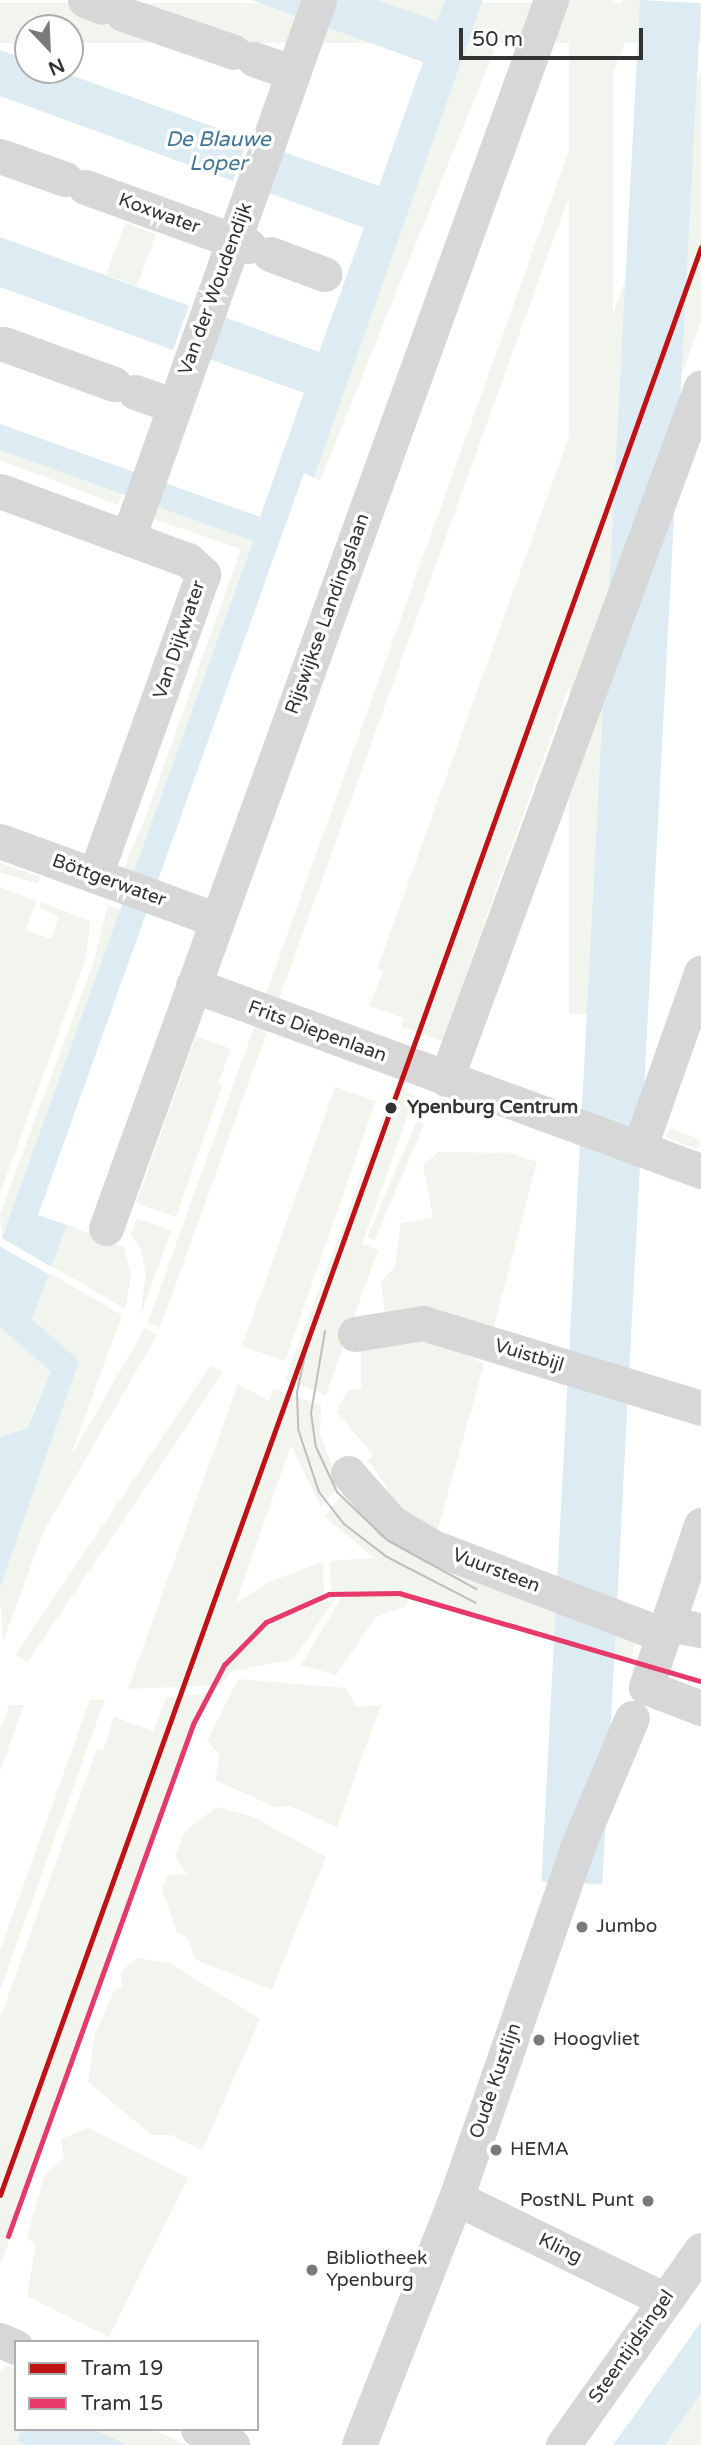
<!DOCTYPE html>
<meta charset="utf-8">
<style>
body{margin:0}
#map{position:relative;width:701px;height:2445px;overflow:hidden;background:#fff;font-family:"Varela Round",sans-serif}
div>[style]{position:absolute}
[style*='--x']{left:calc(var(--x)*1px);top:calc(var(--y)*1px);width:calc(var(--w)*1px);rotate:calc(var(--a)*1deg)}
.green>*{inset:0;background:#f1f5ed;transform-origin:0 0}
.water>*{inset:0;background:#ddebf3;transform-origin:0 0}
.pier>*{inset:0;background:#fff;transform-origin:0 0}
.minor>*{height:35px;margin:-17.5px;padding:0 17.5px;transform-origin:17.5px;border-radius:17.5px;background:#d7d7d7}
.tram>*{height:2px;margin:-1px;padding:0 1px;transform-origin:1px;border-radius:1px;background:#bebebe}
.tram-1>*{height:5px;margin:-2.5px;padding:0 2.5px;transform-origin:2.5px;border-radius:2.5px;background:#c01115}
.tram-2>*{height:5px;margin:-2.5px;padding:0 2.5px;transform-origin:2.5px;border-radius:2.5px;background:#e63a6b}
.dots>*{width:19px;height:19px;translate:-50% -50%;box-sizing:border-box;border:4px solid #fff;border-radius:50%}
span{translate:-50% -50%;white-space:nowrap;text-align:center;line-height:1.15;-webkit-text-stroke:7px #fff;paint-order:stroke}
.street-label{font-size:19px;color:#333}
.stop-label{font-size:19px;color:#333;font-weight:700}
.left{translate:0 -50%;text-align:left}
.poi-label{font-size:19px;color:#333}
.right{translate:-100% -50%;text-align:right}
.water-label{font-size:21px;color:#3f7597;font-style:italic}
.legend{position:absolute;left:14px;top:2340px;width:245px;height:91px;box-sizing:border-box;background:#fff;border:2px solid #adadad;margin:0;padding:9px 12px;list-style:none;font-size:21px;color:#333}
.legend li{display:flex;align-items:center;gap:14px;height:35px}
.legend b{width:35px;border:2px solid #adadad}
.north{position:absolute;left:14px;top:14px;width:70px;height:70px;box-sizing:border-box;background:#fff;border:2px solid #adadad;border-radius:50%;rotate:157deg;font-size:19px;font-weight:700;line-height:28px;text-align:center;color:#333}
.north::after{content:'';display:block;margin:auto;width:24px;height:32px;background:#7a7a7a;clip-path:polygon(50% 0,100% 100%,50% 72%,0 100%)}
.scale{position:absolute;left:459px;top:28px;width:184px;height:32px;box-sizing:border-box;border:4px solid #333;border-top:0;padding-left:9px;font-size:21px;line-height:24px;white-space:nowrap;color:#333;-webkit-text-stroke:5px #fff;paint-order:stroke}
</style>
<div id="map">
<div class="green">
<i style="clip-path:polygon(377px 0,445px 0,437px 21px)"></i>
<i style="left:569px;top:0;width:44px;height:1014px"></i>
<i style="clip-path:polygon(623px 0,640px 0,160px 1328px,148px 1322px)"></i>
<i style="left:701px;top:3px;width:40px;height:1442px;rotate:90deg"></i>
<i style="left:469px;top:40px;width:27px;height:464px;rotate:22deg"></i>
<i style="clip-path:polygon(701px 70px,701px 321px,669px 410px,677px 413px,650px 490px,641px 487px,585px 644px,593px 647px,584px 672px,575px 670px,442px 1041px,402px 1027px,404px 1018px,369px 1006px,383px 971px,377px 969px)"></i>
<i style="left:125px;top:223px;width:33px;height:55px;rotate:20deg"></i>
<i style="clip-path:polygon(0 450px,122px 493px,118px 505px,0 460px)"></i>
<i style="clip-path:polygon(155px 505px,253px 540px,132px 877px,122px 873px,147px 813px,241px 549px,151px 518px)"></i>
<i style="clip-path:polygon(0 863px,40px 877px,38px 884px,0 872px)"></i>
<i style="clip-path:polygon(0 887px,36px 901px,26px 930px,51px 939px,59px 916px,39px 908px,41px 902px,90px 921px,86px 958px,0 1193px)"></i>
<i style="clip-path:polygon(108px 905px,120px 910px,2px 1238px,0 1214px,94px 961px)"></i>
<i style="clip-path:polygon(196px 1036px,231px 1049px,218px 1084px,222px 1086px,176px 1217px,136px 1203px)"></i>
<i style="clip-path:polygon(382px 1083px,285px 1361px,242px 1346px,335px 1087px,375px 1101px)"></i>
<i style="clip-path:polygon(394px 1088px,415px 1095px,362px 1244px,378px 1250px,326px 1395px,285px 1380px)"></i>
<i style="left:417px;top:1120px;width:8px;height:127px;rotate:23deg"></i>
<i style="left:670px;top:1128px;width:33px;height:10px;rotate:21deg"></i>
<i style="clip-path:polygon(439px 1152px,510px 1153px,537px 1162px,492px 1334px,385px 1313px,381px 1282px,395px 1266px,401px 1223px,433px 1218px,423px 1165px)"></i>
<i style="clip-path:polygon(137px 1218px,171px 1231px,140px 1317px,146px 1275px,141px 1250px,131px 1234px)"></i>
<i style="clip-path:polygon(67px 1225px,124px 1247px,131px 1276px,125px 1309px,52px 1266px)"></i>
<i style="clip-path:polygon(49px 1273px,122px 1315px,3px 1642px,0 1588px,78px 1361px,32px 1319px)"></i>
<i style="clip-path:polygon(0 1327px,51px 1372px,26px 1428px,0 1437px)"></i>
<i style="left:145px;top:1328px;width:14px;height:393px;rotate:30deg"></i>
<i style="clip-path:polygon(410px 1333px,415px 1342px,442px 1343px,484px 1364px,437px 1532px,386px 1505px,387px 1487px,368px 1461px,373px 1455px,337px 1412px,348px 1390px,361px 1388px,361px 1349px)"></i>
<i style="left:211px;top:1365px;width:14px;height:349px;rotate:34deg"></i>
<i style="clip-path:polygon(238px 1384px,269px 1401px,273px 1389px,321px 1405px,320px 1435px,340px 1485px,321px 1507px,291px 1445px,236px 1603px,271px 1581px,323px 1562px,324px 1602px,334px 1600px,294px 1659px,232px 1671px,221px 1685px,128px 1689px)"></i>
<i style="clip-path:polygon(345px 1491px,638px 1635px,630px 1660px,418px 1596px,409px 1598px,406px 1606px,376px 1617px,336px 1675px,301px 1665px,340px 1600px,339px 1593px,331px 1594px,330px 1561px,374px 1558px,324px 1516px)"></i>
<i style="clip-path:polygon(238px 1679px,346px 1688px,356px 1707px,381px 1705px,337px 1827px,290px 1806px,275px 1807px,215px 1780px,220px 1755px,207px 1741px)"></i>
<i style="clip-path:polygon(210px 1693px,191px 1738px,0 2266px,0 2018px,97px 1748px,103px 1751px,114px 1717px,153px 1731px,166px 1697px)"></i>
<i style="clip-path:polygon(105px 1699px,0 1990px,0 1950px,90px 1700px)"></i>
<i style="clip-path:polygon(9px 1705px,24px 1705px,0 1772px,0 1731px)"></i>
<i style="clip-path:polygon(217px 1807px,253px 1817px,326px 1857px,272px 1990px,196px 1960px,187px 1938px,177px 1932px,162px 1890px,168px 1875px,187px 1874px,175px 1856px,185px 1831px)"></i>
<i style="clip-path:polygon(138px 1958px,171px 1964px,260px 2019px,202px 2150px,171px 2135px,152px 2135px,88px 2082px,95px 2034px,115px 1989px,122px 1987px,121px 1971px)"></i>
<i style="clip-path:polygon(88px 2128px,188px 2178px,109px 2337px,27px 2296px,36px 2245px,27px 2237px,44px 2176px,64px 2158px,61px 2139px)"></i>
<i style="clip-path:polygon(5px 2366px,16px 2367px,16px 2429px,21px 2429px,17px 2441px,26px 2445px,0 2445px,0 2371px)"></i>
<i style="clip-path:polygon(701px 2393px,701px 2445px,665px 2445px)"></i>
<i style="clip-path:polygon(93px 2429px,152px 2429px,186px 2445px,128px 2445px)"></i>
</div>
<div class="water">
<i style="clip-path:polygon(252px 0,377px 0,437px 21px,445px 0,483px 0,314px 477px,304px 473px,38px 1215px,67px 1225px,32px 1319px,79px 1361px,0 1588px,0 1437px,27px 1428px,51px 1372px,0 1327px,0 1243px,253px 541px,0 450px,0 424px,260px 517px,304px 393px,209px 359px,224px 317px,319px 352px,364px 228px,269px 193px,284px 152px,379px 186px,423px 62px)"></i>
<i style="left:640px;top:0;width:61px;height:1884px;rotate:3deg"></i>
<i style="clip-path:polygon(0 50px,28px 60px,28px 70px,57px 70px,247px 139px,233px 181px,0 96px)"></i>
<i style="left:0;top:237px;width:201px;height:47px;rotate:20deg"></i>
<i style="clip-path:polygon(701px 2322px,701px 2393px,665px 2445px,613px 2445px)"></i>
<i style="clip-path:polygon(21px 2429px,93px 2429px,128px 2445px,26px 2445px,17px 2441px)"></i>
</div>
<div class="pier">
<i style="left:0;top:1237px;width:62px;height:8px;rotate:30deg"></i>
<i style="left:157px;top:1327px;width:68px;height:7px;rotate:30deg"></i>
<i style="left:96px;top:1693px;width:7px;height:73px;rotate:106deg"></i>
</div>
<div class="minor">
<i style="--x:85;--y:0;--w:18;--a:22"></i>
<i style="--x:123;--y:14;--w:117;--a:18.9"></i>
<i style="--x:254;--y:59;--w:41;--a:19.7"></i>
<i style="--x:0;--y:156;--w:69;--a:19.5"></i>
<i style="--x:85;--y:187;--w:174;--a:19.8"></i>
<i style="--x:270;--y:254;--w:58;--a:20.3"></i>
<i style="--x:4;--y:344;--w:117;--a:20"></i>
<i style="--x:135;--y:392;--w:42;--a:19.3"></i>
<i style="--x:0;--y:491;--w:200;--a:20.2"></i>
<i style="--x:188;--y:560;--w:21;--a:43"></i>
<i style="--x:203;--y:574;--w:320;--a:109.7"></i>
<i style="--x:128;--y:538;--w:571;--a:-70.45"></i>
<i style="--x:0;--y:841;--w:231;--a:20"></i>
<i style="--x:193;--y:985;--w:541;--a:20.11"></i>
<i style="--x:446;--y:1079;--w:737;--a:-69.77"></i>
<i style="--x:639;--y:1149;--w:187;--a:-70.6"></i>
<i style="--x:106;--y:1228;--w:1306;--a:-70.08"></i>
<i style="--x:355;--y:1334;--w:69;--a:-9.2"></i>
<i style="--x:423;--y:1323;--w:291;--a:17"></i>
<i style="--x:348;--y:1473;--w:65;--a:48.7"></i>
<i style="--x:391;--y:1522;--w:49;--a:30.8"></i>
<i style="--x:433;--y:1547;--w:247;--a:20.9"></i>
<i style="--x:701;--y:1525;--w:171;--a:108.8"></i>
<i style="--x:646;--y:1687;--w:59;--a:20.9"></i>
<i style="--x:669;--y:1624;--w:33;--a:11"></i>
<i style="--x:456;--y:2198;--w:233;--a:26"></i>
<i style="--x:0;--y:2340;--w:17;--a:24"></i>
<i style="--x:198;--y:2429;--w:38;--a:25"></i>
<i style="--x:359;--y:2445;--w:265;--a:-68.6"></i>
<i style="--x:456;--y:2198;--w:370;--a:-70.9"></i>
<i style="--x:577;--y:1848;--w:141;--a:-67.1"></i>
<i style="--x:563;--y:2445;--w:239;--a:-54.7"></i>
</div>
<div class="tram">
<i style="--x:325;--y:1331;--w:83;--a:99.7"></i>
<i style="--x:311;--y:1413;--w:34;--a:82"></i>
<i style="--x:316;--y:1447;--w:50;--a:65"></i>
<i style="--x:337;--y:1492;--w:69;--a:43.8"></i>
<i style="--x:387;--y:1540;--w:102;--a:28.8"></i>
<i style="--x:309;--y:1338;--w:55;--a:102.5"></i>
<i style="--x:297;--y:1392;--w:37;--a:88"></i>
<i style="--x:298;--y:1429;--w:66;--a:71.6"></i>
<i style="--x:319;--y:1492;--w:41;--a:52"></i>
<i style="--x:344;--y:1524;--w:54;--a:37.5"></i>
<i style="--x:387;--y:1557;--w:100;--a:27.3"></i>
</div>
<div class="tram-1">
<i style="--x:0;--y:2195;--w:2070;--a:-70.21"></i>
</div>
<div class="tram-2">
<i style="--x:8;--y:2236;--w:544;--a:-70.13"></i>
<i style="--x:193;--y:1724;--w:67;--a:-62.3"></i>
<i style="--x:224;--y:1665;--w:60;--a:-45.7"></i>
<i style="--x:266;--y:1622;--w:69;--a:-24"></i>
<i style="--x:329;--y:1594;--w:70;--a:-0.8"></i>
<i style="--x:399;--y:1593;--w:313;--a:16.3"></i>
</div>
<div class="dots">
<i style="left:391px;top:1108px;background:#333"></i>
<i style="left:582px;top:1927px;background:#7a7a7a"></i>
<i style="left:539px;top:2040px;background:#7a7a7a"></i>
<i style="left:496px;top:2150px;background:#7a7a7a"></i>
<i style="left:648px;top:2201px;background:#7a7a7a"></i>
<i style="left:312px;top:2270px;background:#7a7a7a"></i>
</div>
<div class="street-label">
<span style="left:159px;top:214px;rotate:20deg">Koxwater</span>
<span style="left:216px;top:289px;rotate:-70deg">Van der Woudendijk</span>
<span style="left:328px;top:614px;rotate:-70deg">Rijswijkse Landingslaan</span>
<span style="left:180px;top:640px;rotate:-71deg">Van Dijkwater</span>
<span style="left:109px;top:881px;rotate:20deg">Böttgerwater</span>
<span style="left:317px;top:1032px;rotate:20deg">Frits Diepenlaan</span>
<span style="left:529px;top:1356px;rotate:17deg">Vuistbijl</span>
<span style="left:496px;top:1571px;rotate:21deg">Vuursteen</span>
<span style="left:496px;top:2081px;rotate:-71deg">Oude Kustlijn</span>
<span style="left:560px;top:2249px;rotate:26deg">Kling</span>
<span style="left:632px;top:2347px;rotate:-55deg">Steentijdsingel</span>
</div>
<div class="stop-label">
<span class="left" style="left:407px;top:1108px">Ypenburg Centrum</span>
</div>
<div class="poi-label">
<span class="left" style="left:596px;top:1927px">Jumbo</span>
<span class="left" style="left:553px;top:2040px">Hoogvliet</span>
<span class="left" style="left:510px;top:2150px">HEMA</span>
<span class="right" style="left:634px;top:2201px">PostNL Punt</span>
<span class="left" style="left:326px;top:2270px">Bibliotheek<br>Ypenburg</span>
</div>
<div class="water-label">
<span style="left:218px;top:152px">De Blauwe<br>Loper</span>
</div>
<ul class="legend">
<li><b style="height:9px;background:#c01115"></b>Tram 19</li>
<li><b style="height:9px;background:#e63a6b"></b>Tram 15</li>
</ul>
<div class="north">N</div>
<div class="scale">50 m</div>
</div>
